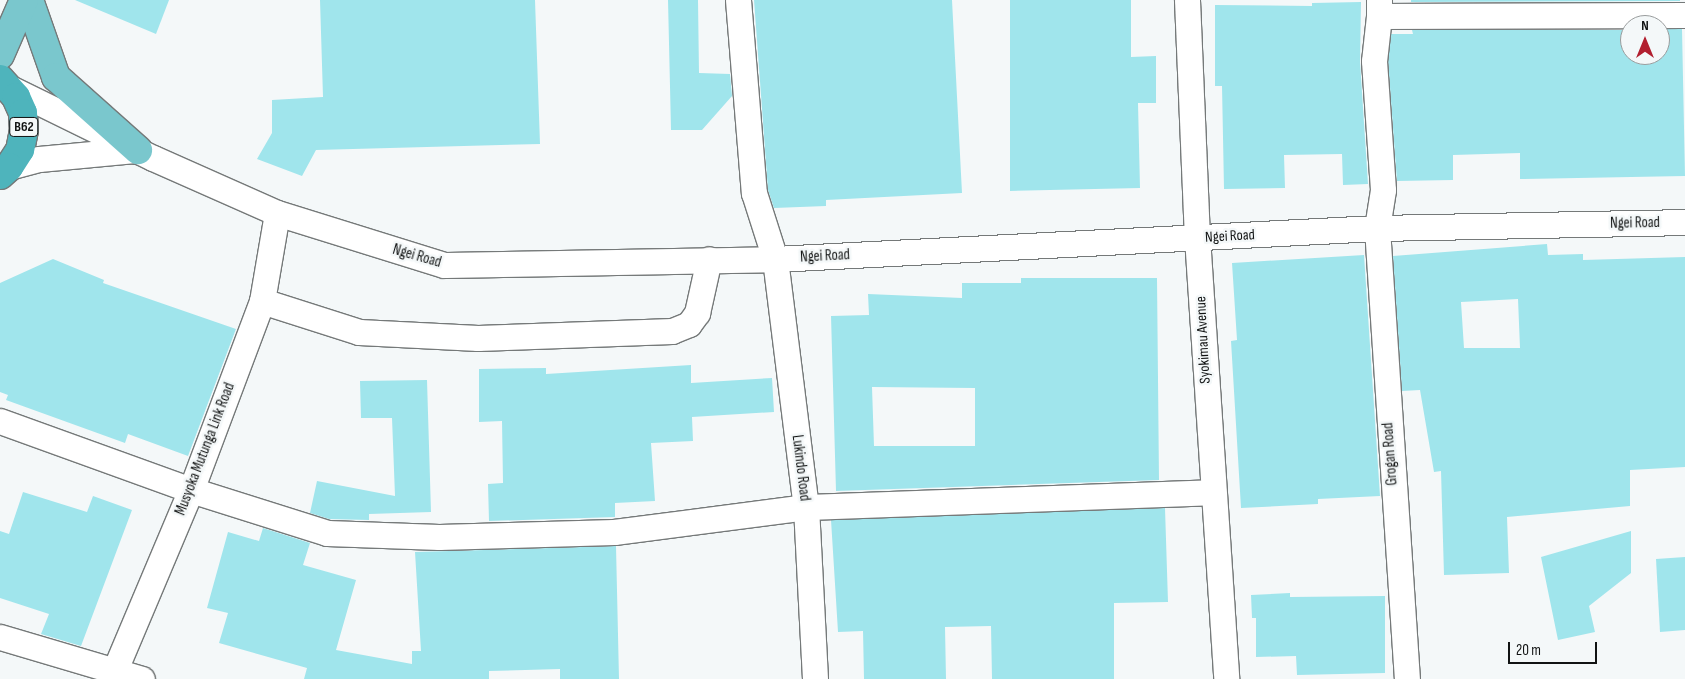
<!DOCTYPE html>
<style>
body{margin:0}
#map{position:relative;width:1685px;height:679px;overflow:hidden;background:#f4f8f9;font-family:"Sofia Sans Condensed",sans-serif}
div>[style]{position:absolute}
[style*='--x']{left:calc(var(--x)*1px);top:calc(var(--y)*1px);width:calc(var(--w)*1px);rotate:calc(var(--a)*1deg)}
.building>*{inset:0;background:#a0e5ec}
.roads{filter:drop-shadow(1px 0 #757979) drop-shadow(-1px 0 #757979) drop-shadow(0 1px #757979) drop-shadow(0 -1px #757979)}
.minor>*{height:25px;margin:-12.5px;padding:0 12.5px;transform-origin:12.5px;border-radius:12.5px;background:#fff}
.primary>*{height:28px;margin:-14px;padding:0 14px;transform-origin:14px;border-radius:14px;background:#7ac7cd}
.trunk>*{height:28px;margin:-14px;padding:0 14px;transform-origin:14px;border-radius:14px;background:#4eb4bc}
span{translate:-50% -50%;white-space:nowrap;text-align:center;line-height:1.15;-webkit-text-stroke:5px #f4f8f9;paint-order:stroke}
.shield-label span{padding:1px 4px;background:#f4f8f9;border:1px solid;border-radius:4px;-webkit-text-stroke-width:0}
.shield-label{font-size:14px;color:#111313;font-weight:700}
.street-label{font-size:15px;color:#111313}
.north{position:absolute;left:1620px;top:15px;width:50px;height:50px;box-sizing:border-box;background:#f4f8f9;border:1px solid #999c9d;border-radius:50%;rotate:0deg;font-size:14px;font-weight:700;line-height:20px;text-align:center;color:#111313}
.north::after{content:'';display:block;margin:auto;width:18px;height:22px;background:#b22030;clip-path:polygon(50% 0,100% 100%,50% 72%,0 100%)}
.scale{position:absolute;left:1508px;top:642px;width:89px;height:22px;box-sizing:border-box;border:2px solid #111313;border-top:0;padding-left:6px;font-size:15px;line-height:18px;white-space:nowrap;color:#111313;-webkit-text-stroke:4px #f4f8f9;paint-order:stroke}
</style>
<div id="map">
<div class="building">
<i style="clip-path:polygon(75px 0,169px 0,156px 34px)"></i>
<i style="clip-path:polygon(320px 0,535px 0,540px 144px,316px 150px,302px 176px,257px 159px,272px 133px,272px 100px,323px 97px)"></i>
<i style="clip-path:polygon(668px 0,698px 0,699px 73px,730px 74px,732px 96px,702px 130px,671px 130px)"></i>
<i style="clip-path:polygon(754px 0,952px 0,962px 193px,826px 200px,826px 206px,774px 208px,768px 190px)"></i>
<i style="clip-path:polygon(1010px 0,1131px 0,1131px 57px,1156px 56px,1156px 103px,1138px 103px,1140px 188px,1010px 191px)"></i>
<i style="clip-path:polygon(1411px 0,1680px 0,1680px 1px,1411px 2px)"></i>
<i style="clip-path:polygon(1361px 2px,1360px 62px,1368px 184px,1343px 185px,1342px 154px,1284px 155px,1285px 188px,1224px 189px,1222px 86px,1215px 86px,1215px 5px,1312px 6px,1312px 3px)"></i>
<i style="clip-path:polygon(1660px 29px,1682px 29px,1685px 176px,1520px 179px,1520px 153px,1453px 155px,1453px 180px,1397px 181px,1388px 61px,1391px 34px,1413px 34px,1412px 30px,1630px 30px,1630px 55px,1660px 55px)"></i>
<i style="clip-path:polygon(evenodd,1547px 244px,1548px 255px,1583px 254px,1583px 260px,1685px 257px,1685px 467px,1630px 470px,1630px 506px,1507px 517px,1509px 573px,1444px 575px,1441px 471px,1434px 472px,1420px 390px,1402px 391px,1393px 256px,1547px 244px,1518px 299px,1520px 348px,1464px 348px,1461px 302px,1518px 299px)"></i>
<i style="clip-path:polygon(1364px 255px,1380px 496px,1318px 499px,1318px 504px,1241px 508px,1231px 341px,1237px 340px,1232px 263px)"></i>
<i style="clip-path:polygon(53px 259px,104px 280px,103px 283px,236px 329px,188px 456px,128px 434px,125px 443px,6px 400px,8px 395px,0 392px,0 283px)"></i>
<i style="clip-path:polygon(evenodd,1021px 278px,1157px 278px,1159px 480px,836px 491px,831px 316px,869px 315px,868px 294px,962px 298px,962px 283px,1021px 283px,1021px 278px,872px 387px,975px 388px,975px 446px,874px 446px,872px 387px)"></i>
<i style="clip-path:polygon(691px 365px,691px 383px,772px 378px,774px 412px,692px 417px,693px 441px,651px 443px,655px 501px,615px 503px,615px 517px,489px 521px,488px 484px,503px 483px,502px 421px,479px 422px,479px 369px,546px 368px,546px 374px)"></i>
<i style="clip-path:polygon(427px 380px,431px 512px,369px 514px,369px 520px,329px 519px,310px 513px,317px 481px,395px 496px,392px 418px,361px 418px,360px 381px)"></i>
<i style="clip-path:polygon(23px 492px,87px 512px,93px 496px,132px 510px,81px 646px,41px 634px,49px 614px,0 598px,0 531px,9px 534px)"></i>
<i style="clip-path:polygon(1165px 508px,1168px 602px,1114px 603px,1114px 679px,992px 679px,991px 626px,945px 627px,946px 679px,864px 679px,863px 631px,838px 632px,831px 520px)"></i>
<i style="clip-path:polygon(263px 528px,310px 543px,303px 565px,356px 580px,336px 650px,412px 664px,412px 651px,421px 651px,415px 552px,616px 546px,619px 679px,560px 679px,560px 669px,489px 671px,489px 679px,304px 679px,307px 668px,219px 643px,228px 613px,207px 608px,228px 532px,259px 541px)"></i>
<i style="clip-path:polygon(1631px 531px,1631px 573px,1589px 606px,1595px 632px,1558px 640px,1541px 557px)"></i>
<i style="clip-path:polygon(1685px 557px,1685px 630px,1660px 632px,1656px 559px)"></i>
<i style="clip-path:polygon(1290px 593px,1290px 597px,1385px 596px,1385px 673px,1297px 675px,1296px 656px,1256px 657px,1256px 618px,1252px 618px,1251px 595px)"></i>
</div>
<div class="roads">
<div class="minor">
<i style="--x:738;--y:0;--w:194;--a:85.3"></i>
<i style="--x:754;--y:193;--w:69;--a:72.3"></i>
<i style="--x:775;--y:259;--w:250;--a:82.9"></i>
<i style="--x:806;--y:507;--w:172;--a:87"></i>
<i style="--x:1187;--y:0;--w:237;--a:87.6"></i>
<i style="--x:1197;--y:237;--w:443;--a:86.2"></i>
<i style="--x:1379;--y:0;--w:16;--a:90"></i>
<i style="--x:1379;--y:16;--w:306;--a:-0.2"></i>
<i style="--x:1379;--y:16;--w:45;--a:96.3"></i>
<i style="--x:1374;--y:61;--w:129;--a:86"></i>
<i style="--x:1383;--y:190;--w:38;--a:99"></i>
<i style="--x:1377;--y:228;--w:452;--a:86.2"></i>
<i style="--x:10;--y:88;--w:159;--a:26.1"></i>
<i style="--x:153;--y:158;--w:136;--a:23.9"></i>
<i style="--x:277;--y:213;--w:175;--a:17.3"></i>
<i style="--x:444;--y:265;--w:331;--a:-1"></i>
<i style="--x:775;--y:259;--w:603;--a:-2.95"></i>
<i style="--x:1377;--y:228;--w:308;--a:-1.1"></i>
<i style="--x:9;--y:167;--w:31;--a:-15"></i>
<i style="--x:39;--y:159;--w:96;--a:-5.4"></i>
<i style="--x:262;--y:301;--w:102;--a:17.7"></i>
<i style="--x:359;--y:332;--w:119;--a:2.9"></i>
<i style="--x:478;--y:338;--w:194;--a:-2.1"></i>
<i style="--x:672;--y:331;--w:18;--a:-22"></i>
<i style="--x:689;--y:324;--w:14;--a:-54"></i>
<i style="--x:697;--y:313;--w:55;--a:-77.5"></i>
<i style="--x:0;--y:421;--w:203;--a:19.9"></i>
<i style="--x:191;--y:490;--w:143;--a:17.5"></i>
<i style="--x:327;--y:533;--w:112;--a:2"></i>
<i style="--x:439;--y:537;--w:175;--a:-1.6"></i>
<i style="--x:614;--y:532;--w:194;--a:-7.4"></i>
<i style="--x:806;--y:507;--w:406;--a:-2.1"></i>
<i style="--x:0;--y:637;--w:148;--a:16.5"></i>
<i style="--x:111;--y:679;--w:205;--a:-67.1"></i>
<i style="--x:191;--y:490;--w:202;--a:-69.4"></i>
<i style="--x:262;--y:301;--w:89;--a:-80.3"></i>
</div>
<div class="primary">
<i style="--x:29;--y:0;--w:82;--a:70.7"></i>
<i style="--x:56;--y:77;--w:110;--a:41.7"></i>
<i style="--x:0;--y:55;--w:60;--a:-66.4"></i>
</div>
<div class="trunk">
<i style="--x:0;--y:79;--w:24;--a:48"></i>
<i style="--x:16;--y:97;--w:17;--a:66"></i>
<i style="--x:23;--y:113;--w:17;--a:87"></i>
<i style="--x:24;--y:130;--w:20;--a:101"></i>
<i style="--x:20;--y:150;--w:20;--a:123"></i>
<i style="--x:9;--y:167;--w:12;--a:138"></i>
</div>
</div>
<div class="shield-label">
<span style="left:24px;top:127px">B62</span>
</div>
<div class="street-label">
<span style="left:1635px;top:223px;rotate:-1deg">Ngei Road</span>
<span style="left:1230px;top:236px;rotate:-3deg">Ngei Road</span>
<span style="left:417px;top:256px;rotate:16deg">Ngei Road</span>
<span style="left:825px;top:256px;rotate:-3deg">Ngei Road</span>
<span style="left:1203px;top:340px;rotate:-93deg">Syokimau Avenue</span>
<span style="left:205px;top:449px;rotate:-69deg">Musyoka Mutunga Link Road</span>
<span style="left:1390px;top:454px;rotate:-94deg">Grogan Road</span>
<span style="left:801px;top:468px;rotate:83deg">Lukindo Road</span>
</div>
<div class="north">N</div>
<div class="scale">20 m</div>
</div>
